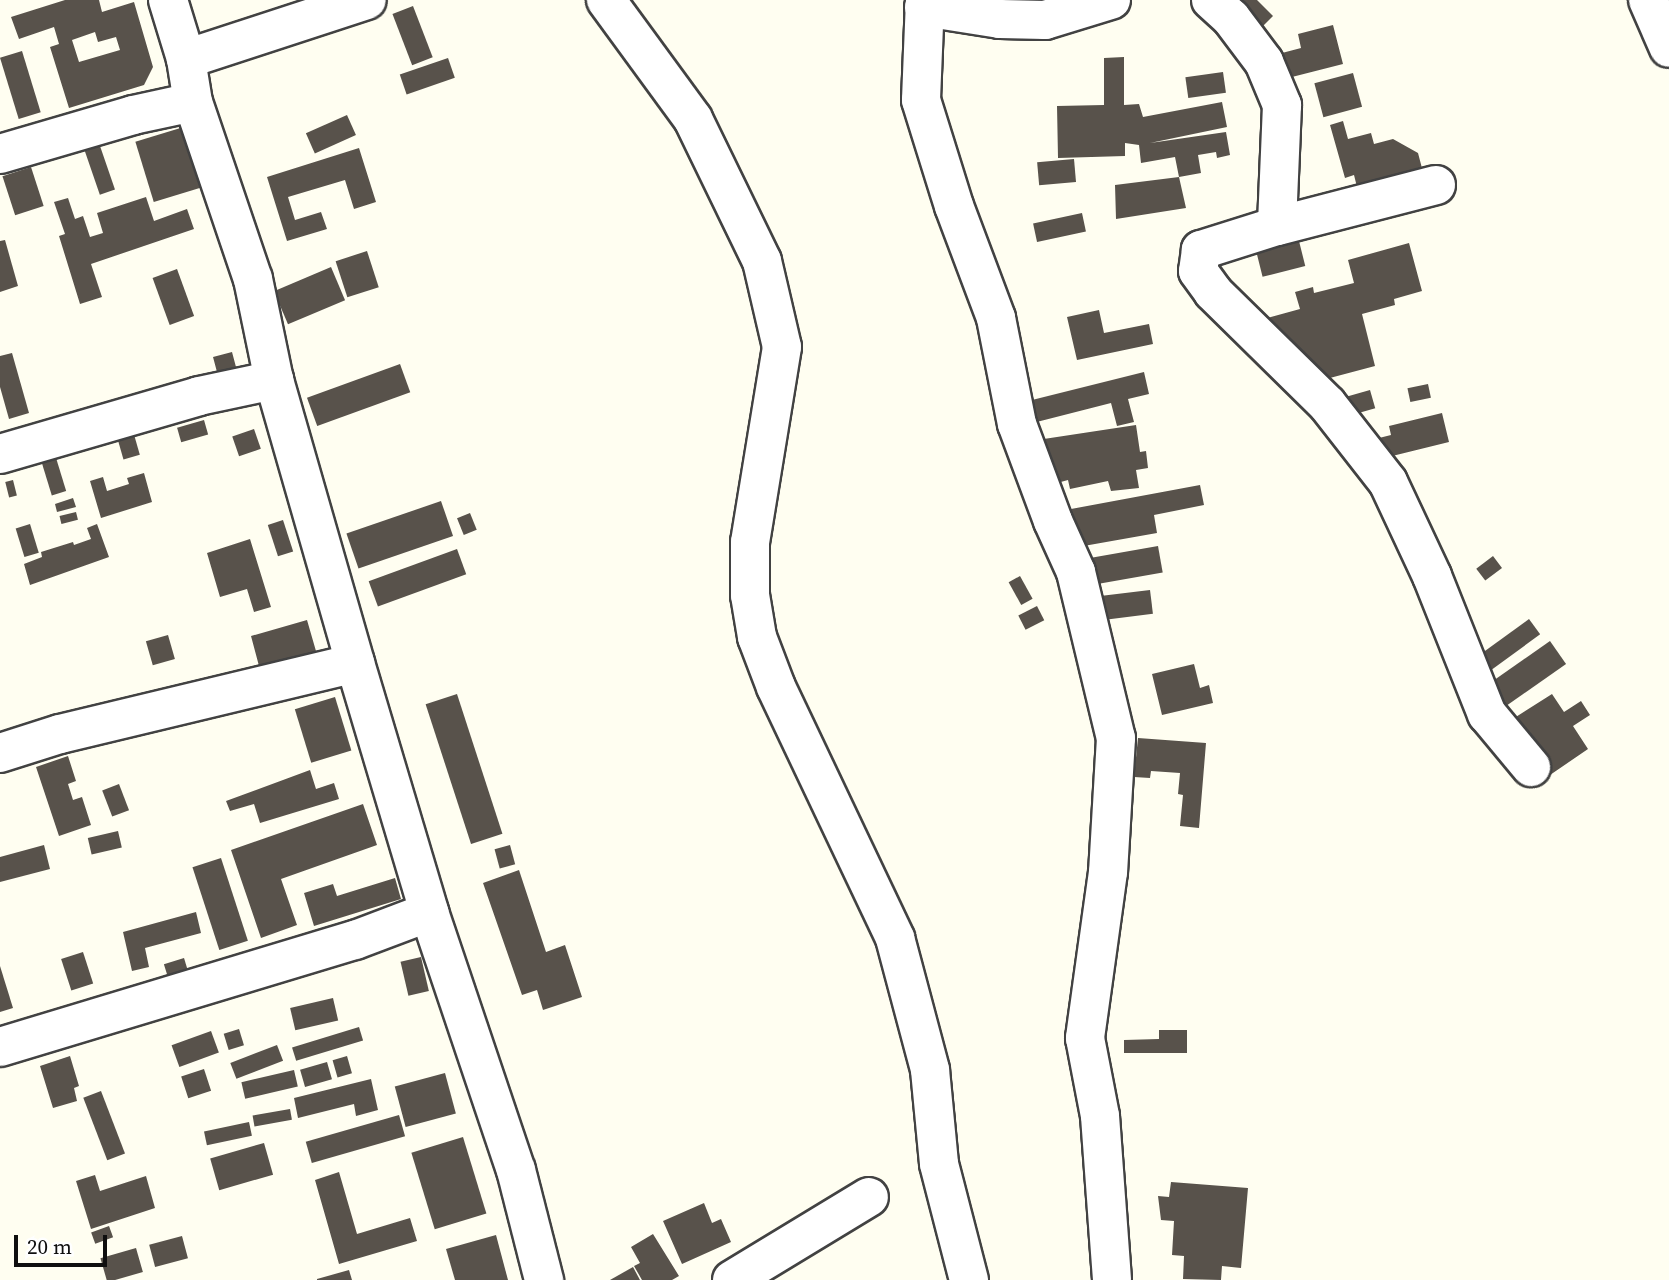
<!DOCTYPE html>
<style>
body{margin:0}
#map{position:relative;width:1669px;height:1280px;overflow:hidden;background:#fffef1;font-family:"Source Serif 4",serif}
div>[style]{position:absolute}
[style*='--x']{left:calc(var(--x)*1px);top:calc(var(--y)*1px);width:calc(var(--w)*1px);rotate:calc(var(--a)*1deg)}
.building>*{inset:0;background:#58524b;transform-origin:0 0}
.roads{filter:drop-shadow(2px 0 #424242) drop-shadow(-2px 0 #424242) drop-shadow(0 2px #424242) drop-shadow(0 -2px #424242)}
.minor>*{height:38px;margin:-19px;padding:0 19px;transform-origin:19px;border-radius:19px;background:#fff}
span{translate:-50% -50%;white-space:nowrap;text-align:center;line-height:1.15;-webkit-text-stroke:7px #fff;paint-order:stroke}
.scale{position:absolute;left:14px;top:1235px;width:93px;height:32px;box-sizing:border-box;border:4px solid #0f0f0f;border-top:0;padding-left:9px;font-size:21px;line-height:24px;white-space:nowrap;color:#0f0f0f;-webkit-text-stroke:5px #fff;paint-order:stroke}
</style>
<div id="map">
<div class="building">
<i style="clip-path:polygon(evenodd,65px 0,99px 0,102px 12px,134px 2px,153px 67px,144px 85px,69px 108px,50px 47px,59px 44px,54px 27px,19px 39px,11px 17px,65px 0,95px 32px,98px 42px,116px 37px,120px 50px,79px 62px,72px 40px,95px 32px)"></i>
<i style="clip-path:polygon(1224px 0,1257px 0,1273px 16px,1256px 33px)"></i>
<i style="left:413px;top:6px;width:55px;height:22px;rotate:69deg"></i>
<i style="clip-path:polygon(1333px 25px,1343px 64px,1288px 78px,1282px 53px,1301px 48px,1298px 34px)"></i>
<i style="left:22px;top:51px;width:64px;height:23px;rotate:73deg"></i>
<i style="clip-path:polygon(1124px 57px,1124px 105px,1139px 104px,1143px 117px,1222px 102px,1227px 127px,1150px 143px,1226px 132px,1230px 155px,1217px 158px,1216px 152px,1198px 155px,1201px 173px,1179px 177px,1186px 208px,1116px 219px,1115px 185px,1179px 177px,1175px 157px,1141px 163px,1139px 145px,1125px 143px,1125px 156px,1058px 158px,1057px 106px,1104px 105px,1104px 58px)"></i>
<i style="left:448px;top:58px;width:21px;height:51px;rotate:71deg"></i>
<i style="left:1223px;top:72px;width:21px;height:38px;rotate:82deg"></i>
<i style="left:1353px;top:73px;width:35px;height:40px;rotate:75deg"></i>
<i style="left:347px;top:115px;width:22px;height:45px;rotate:66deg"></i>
<i style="clip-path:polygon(1343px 121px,1348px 139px,1371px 133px,1374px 144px,1393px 139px,1418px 153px,1423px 172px,1358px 191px,1354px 175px,1345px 178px,1330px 125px)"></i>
<i style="left:187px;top:126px;width:63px;height:54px;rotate:73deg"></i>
<i style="left:100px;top:146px;width:46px;height:16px;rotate:71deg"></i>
<i style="clip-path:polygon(359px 148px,376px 202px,354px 209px,345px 180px,288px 197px,295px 220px,321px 212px,327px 229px,287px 241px,267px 177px)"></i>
<i style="left:1074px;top:159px;width:23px;height:37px;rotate:85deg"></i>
<i style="left:31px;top:167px;width:41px;height:30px;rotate:72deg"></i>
<i style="clip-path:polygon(146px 197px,154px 221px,187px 209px,194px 229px,91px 264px,102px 297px,80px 304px,59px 236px,65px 234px,54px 202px,68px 198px,75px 219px,83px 216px,90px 237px,103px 233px,97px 213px)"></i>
<i style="left:1082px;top:213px;width:19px;height:50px;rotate:78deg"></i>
<i style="left:1298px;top:237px;width:30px;height:44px;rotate:76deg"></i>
<i style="clip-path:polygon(5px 240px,18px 286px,0 292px,0 241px)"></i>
<i style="clip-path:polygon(1409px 243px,1422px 291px,1394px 299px,1395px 305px,1362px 314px,1375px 366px,1311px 383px,1256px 321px,1300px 309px,1295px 292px,1313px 287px,1314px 293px,1354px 283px,1348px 260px)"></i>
<i style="left:367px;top:251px;width:38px;height:33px;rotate:72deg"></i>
<i style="left:331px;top:267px;width:36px;height:62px;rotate:67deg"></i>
<i style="left:177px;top:269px;width:50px;height:26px;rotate:70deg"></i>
<i style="clip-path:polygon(1099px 310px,1104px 333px,1149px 324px,1153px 344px,1077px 360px,1067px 317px)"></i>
<i style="clip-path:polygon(232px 352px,240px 382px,226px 386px,221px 370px,217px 372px,213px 357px)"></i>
<i style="clip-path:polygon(12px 353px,29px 413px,9px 419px,0 387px,0 356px)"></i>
<i style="left:400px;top:364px;width:30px;height:99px;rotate:70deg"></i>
<i style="clip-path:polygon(1144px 372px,1149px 394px,1128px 399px,1134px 422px,1117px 426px,1111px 403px,1021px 426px,1016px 404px)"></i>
<i style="left:1428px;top:384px;width:14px;height:21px;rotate:78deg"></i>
<i style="left:1370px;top:390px;width:19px;height:32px;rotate:74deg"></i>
<i style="clip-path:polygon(1442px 413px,1449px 442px,1376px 460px,1371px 440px,1391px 435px,1389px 426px)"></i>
<i style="left:204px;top:420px;width:15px;height:28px;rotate:74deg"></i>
<i style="left:131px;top:424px;width:32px;height:17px;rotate:74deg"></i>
<i style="clip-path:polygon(1136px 425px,1140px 452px,1146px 451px,1148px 468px,1136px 470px,1139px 488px,1111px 491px,1108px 481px,1070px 489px,1068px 480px,1046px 486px,1024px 442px)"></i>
<i style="left:254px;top:429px;width:21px;height:23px;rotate:71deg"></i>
<i style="left:53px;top:448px;width:45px;height:15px;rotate:73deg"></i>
<i style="clip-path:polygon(144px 473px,152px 502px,101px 518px,90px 481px,103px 477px,107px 491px,129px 484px,127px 478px)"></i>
<i style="left:13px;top:480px;width:16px;height:8px;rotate:76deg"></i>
<i style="clip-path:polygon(1200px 485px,1204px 505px,1154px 515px,1157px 533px,1078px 547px,1071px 509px)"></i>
<i style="clip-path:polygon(73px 498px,76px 507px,57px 512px,55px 504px)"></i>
<i style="left:441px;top:501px;width:37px;height:100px;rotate:71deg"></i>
<i style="left:76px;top:512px;width:8px;height:17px;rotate:76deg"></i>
<i style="left:470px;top:513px;width:18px;height:14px;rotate:68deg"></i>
<i style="left:283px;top:520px;width:33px;height:16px;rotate:72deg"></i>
<i style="left:30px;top:524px;width:30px;height:15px;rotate:73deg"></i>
<i style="clip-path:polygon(97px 524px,109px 557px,30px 585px,24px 564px,42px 557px,41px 552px,73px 542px,74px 545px,91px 539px,87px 528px)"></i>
<i style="clip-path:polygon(250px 539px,271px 607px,254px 612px,247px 589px,220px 597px,207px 553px)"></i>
<i style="left:1158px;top:546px;width:27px;height:72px;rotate:80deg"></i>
<i style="left:457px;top:549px;width:27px;height:94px;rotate:70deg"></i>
<i style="left:1493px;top:556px;width:15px;height:21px;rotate:53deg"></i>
<i style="left:1020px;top:576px;width:26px;height:13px;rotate:61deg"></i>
<i style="left:1150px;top:590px;width:24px;height:48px;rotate:83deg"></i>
<i style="left:1037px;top:606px;width:16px;height:21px;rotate:63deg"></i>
<i style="left:1529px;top:619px;width:19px;height:69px;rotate:54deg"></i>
<i style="clip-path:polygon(307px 620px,318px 658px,256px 676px,253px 667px,259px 666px,251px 636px)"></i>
<i style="left:168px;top:635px;width:25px;height:23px;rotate:74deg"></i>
<i style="left:1550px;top:641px;width:28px;height:75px;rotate:55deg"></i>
<i style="clip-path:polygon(1194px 664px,1200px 688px,1209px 685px,1213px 703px,1162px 715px,1152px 674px)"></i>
<i style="left:457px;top:694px;width:147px;height:33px;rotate:72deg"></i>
<i style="clip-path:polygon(1552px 694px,1564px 712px,1581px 701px,1590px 715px,1573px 726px,1588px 749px,1550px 775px,1530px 757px,1508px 722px)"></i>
<i style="left:335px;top:697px;width:56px;height:42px;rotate:73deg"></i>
<i style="clip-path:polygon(1138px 738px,1206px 743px,1199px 828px,1180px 826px,1183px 795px,1178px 794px,1180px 773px,1151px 771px,1150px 778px,1134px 777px)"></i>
<i style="clip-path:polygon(68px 756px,76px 781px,68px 784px,73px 800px,82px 797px,91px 825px,59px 836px,36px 767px)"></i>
<i style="clip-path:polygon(310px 770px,316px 789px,334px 783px,339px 799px,260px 823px,254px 804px,230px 811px,226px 801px)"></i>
<i style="left:119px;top:784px;width:28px;height:18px;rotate:69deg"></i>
<i style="clip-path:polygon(363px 804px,377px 845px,281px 879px,297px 925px,261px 938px,231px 850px)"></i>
<i style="left:118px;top:831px;width:17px;height:31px;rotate:77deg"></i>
<i style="clip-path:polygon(44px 845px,50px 869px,0 882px,0 857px)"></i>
<i style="left:510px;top:845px;width:20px;height:16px;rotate:75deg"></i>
<i style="left:221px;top:858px;width:87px;height:30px;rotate:72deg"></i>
<i style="clip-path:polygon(519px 870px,546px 952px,565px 945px,582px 997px,543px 1010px,537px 990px,522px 995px,483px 883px)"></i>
<i style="clip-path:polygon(395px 878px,401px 899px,314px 926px,304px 893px,333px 884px,337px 896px)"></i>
<i style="clip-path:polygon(196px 912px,201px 933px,145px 948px,149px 967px,132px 971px,123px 932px)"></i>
<i style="left:83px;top:952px;width:33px;height:23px;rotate:72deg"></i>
<i style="left:421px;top:957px;width:35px;height:21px;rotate:77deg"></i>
<i style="left:184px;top:958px;width:21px;height:21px;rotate:73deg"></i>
<i style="clip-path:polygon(0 966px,13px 1008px,0 1012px)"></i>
<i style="left:333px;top:998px;width:23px;height:44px;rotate:77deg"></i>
<i style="left:359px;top:1027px;width:14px;height:70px;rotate:73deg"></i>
<i style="left:239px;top:1029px;width:17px;height:16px;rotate:73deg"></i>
<i style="clip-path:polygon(1159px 1030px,1187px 1030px,1187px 1053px,1124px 1053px,1124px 1040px,1159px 1039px)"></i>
<i style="left:211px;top:1031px;width:23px;height:42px;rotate:70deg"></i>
<i style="left:277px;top:1045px;width:17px;height:50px;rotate:69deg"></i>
<i style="clip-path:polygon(70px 1056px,79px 1086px,74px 1088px,77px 1101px,53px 1108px,40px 1066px)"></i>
<i style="left:347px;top:1056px;width:18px;height:15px;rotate:74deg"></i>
<i style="left:327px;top:1062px;width:18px;height:28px;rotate:74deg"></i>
<i style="left:204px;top:1069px;width:23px;height:24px;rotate:72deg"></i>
<i style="left:294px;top:1070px;width:17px;height:54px;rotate:77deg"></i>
<i style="left:445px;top:1073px;width:42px;height:52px;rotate:75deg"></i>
<i style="clip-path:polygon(371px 1079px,378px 1110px,356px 1116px,354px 1104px,298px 1118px,294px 1098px)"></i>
<i style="left:101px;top:1091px;width:67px;height:19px;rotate:69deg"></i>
<i style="left:290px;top:1109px;width:11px;height:38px;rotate:80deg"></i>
<i style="left:399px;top:1115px;width:22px;height:97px;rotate:74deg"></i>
<i style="left:249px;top:1122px;width:14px;height:46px;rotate:78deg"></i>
<i style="left:463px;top:1137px;width:80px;height:54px;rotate:73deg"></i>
<i style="left:264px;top:1143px;width:33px;height:56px;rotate:74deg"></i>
<i style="clip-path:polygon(339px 1172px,357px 1234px,410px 1218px,417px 1241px,339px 1264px,315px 1180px)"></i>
<i style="clip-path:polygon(95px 1175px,100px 1191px,146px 1176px,155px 1208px,91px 1229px,76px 1181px)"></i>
<i style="clip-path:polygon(1171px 1182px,1248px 1188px,1241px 1268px,1222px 1266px,1221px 1280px,1183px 1279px,1184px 1256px,1172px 1255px,1174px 1221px,1161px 1220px,1158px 1196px,1169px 1197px)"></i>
<i style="clip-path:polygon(704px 1203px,712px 1223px,721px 1219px,731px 1242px,682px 1264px,663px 1221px)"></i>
<i style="left:109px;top:1226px;width:12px;height:19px;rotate:70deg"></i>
<i style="clip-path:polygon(653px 1234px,679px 1276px,672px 1280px,642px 1280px,634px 1266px,640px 1263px,631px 1247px)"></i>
<i style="clip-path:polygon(496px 1235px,508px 1280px,455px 1280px,446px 1249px)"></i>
<i style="left:182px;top:1236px;width:23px;height:34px;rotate:75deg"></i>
<i style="left:136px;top:1248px;width:25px;height:37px;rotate:74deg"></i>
<i style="clip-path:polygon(633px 1267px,640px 1280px,610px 1280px)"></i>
<i style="clip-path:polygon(349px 1270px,352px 1280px,317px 1280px,317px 1279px)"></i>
</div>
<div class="roads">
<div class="minor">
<i style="--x:168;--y:0;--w:62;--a:73"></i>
<i style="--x:186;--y:59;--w:44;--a:80.8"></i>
<i style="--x:193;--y:102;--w:187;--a:71.3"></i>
<i style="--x:253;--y:279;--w:103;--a:78.3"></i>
<i style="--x:274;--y:380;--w:294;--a:74"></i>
<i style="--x:355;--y:663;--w:260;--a:73.4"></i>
<i style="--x:429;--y:912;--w:272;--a:71.4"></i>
<i style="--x:516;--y:1170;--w:114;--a:75.7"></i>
<i style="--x:606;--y:0;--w:147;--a:53.8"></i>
<i style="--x:693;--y:119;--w:158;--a:64.1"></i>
<i style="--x:762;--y:261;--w:88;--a:76.9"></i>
<i style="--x:782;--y:347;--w:198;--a:99.3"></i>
<i style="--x:750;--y:542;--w:53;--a:90"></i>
<i style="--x:750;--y:595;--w:43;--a:80.5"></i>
<i style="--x:757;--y:637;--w:53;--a:69.2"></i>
<i style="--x:776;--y:687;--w:278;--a:64.6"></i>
<i style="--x:895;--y:938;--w:137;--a:75.1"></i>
<i style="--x:930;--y:1070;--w:94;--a:84.5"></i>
<i style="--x:939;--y:1164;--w:120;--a:75.5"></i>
<i style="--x:925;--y:0;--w:100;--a:92.3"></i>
<i style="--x:921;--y:100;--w:111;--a:72.7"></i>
<i style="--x:954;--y:206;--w:120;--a:69.4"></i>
<i style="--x:996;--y:318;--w:108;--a:78.8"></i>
<i style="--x:1017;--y:424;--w:103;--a:69.6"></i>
<i style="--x:1053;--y:521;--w:56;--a:65.7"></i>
<i style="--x:1076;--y:572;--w:171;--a:76.5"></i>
<i style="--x:1116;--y:738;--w:134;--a:93.4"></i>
<i style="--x:1108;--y:872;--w:168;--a:97.9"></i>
<i style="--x:1085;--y:1038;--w:79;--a:79.1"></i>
<i style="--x:1100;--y:1116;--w:164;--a:85.8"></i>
<i style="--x:1211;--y:0;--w:27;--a:42"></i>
<i style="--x:1231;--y:18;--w:55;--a:53.1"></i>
<i style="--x:1264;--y:62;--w:47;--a:67.3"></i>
<i style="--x:1282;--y:105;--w:121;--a:92.4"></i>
<i style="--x:1648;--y:0;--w:52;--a:66.4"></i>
<i style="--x:924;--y:7;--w:77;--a:9"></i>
<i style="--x:1000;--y:19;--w:45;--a:1.3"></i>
<i style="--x:1045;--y:20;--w:69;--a:-16.9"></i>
<i style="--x:186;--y:59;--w:190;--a:-18.1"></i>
<i style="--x:0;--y:154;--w:139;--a:-16.3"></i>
<i style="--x:133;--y:115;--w:61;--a:-12.2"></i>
<i style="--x:1436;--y:185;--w:164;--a:165.5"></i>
<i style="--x:1277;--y:226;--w:80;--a:162.5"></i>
<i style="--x:1201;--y:250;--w:21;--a:98"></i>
<i style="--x:1198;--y:271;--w:26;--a:54"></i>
<i style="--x:1213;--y:292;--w:160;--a:44.5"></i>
<i style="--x:1327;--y:404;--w:99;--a:52"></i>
<i style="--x:1388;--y:482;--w:104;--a:64.9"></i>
<i style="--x:1432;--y:576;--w:149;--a:68.3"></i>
<i style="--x:1487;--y:714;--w:69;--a:50.3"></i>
<i style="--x:0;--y:454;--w:207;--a:-16.2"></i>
<i style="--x:199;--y:396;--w:77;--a:-12"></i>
<i style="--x:0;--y:753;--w:63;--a:-17.6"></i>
<i style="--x:60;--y:734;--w:303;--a:-13.5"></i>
<i style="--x:0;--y:1047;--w:371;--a:-16.8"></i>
<i style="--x:355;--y:940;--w:79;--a:-20.7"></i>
<i style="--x:732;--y:1280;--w:160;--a:-31.2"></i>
</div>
</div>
<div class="scale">20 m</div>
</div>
